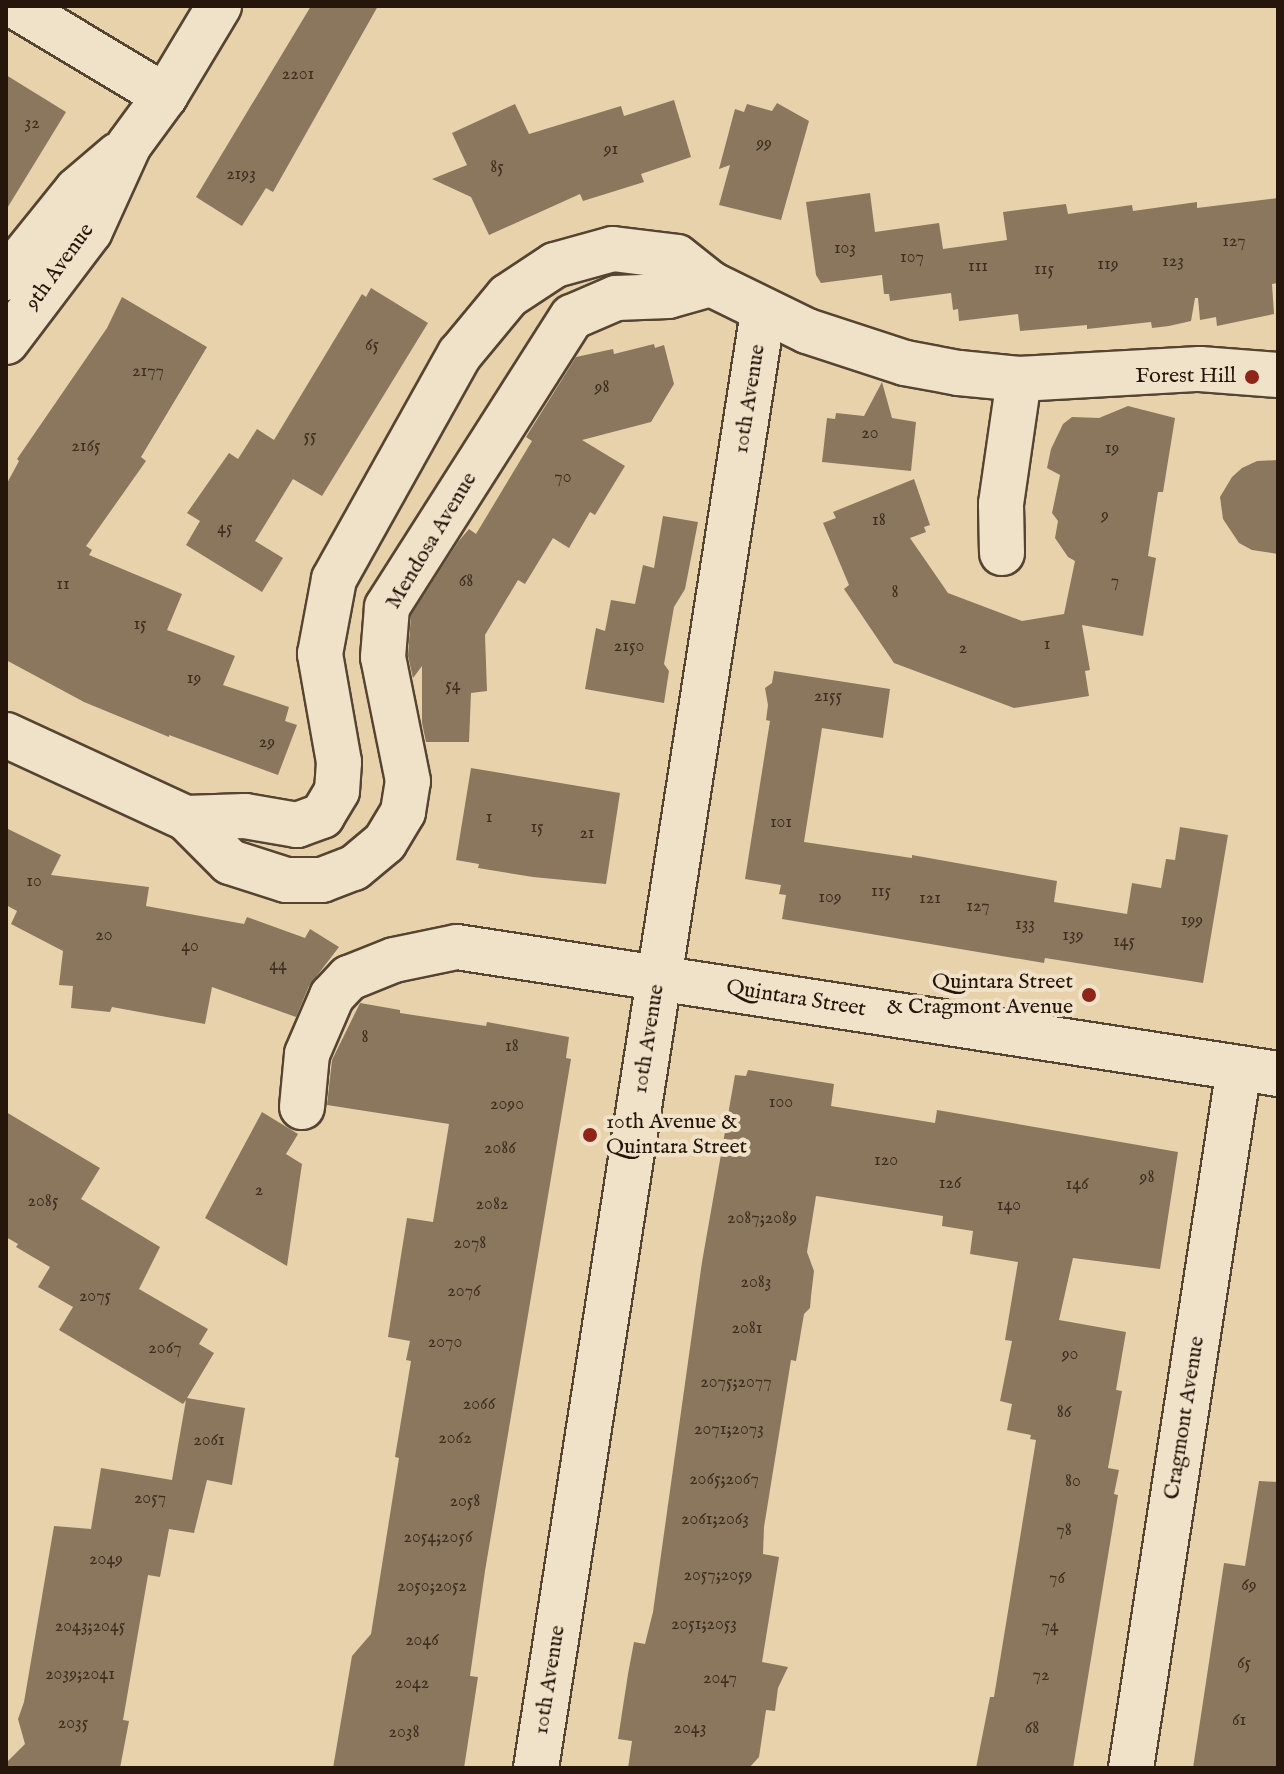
<!DOCTYPE html>
<style>
body{margin:0}
#map{position:relative;width:1284px;height:1774px;overflow:hidden;background:#e8d2ac;font-family:"IM FELL English",serif}
div>[style]{position:absolute}
[style*='--x']{left:calc(var(--x)*1px);top:calc(var(--y)*1px);width:calc(var(--w)*1px);rotate:calc(var(--a)*1deg)}
.building>*{inset:0;background:#8a775e}
.roads{filter:drop-shadow(2px 0 #564432) drop-shadow(-2px 0 #564432) drop-shadow(0 2px #564432) drop-shadow(0 -2px #564432)}
.minor>*{height:44px;margin:-22px;padding:0 22px;transform-origin:22px;border-radius:22px;background:#f0e2c9}
.dots>*{width:22px;height:22px;translate:-50% -50%;box-sizing:border-box;border:4px solid #f0e2c9;border-radius:50%}
span{translate:-50% -50%;white-space:nowrap;text-align:center;line-height:1.15;-webkit-text-stroke:8px #f0e2c9;paint-order:stroke}
.number-label{font-size:18px;color:#3e2e1f}
.number-label span{-webkit-text-stroke-width:0}
.street-label{font-size:22px;color:#25150a}
.poi-label{font-size:22px;color:#25150a}
.right{translate:-100% -50%;text-align:right}
.left{translate:0 -50%;text-align:left}
.frame{position:absolute;inset:0;border:8px solid #25150a;pointer-events:none}
</style>
<div id="map">
<div class="building">
<i style="clip-path:polygon(311px 6px,378px 6px,273px 192px,266px 188px,242px 226px,196px 197px)"></i>
<i style="clip-path:polygon(6px 75px,66px 112px,6px 210px)"></i>
<i style="clip-path:polygon(674px 100px,691px 157px,641px 174px,644px 182px,583px 201px,580px 194px,489px 235px,471px 197px,432px 179px,467px 165px,452px 133px,515px 104px,529px 134px,621px 106px,624px 116px)"></i>
<i style="clip-path:polygon(777px 103px,809px 121px,781px 220px,719px 205px,730px 165px,719px 169px,735px 109px,744px 112px,747px 104px,772px 111px)"></i>
<i style="clip-path:polygon(870px 193px,875px 232px,939px 223px,943px 249px,1007px 240px,1003px 212px,1066px 204px,1068px 214px,1132px 205px,1133px 211px,1197px 202px,1197px 208px,1278px 198px,1278px 283px,1272px 284px,1274px 314px,1217px 326px,1216px 317px,1200px 320px,1198px 298px,1195px 298px,1191px 321px,1169px 326px,1152px 328px,1151px 322px,1087px 329px,1087px 325px,1020px 331px,1018px 314px,959px 321px,958px 309px,953px 310px,951px 293px,890px 301px,889px 294px,884px 294px,882px 275px,821px 283px,816px 275px,806px 202px)"></i>
<i style="clip-path:polygon(371px 288px,428px 323px,322px 496px,293px 479px,255px 541px,283px 558px,262px 592px,186px 545px,200px 521px,187px 513px,229px 453px,238px 459px,257px 429px,274px 440px,362px 294px,366px 297px)"></i>
<i style="clip-path:polygon(122px 297px,207px 347px,141px 457px,146px 461px,86px 546px,92px 550px,89px 555px,182px 594px,167px 630px,235px 656px,223px 685px,289px 707px,285px 721px,297px 725px,278px 775px,169px 735px,169px 737px,84px 702px,6px 660px,6px 485px,19px 461px,17px 459px,107px 328px)"></i>
<i style="clip-path:polygon(654px 344px,655px 348px,664px 345px,674px 384px,651px 422px,582px 440px,625px 466px,595px 515px,590px 512px,569px 548px,553px 538px,525px 584px,518px 580px,485px 635px,487px 691px,471px 693px,469px 742px,426px 742px,422px 723px,422px 666px,413px 678px,408px 656px,411px 615px,458px 542px,469px 529px,476px 534px,532px 441px,526px 437px,576px 357px,613px 349px,614px 354px)"></i>
<i style="clip-path:polygon(882px 382px,892px 418px,916px 422px,911px 471px,822px 462px,827px 418px,835px 419px,836px 413px,864px 416px)"></i>
<i style="clip-path:polygon(1128px 406px,1175px 418px,1163px 492px,1158px 492px,1148px 556px,1156px 558px,1143px 636px,1082px 625px,1090px 670px,1085px 671px,1089px 696px,1014px 708px,894px 663px,844px 589px,849px 585px,823px 523px,836px 518px,833px 512px,914px 479px,930px 525px,924px 527px,926px 532px,910px 538px,948px 593px,1022px 621px,1064px 614px,1075px 561px,1068px 557px,1055px 538px,1058px 521px,1052px 513px,1060px 475px,1047px 468px,1051px 449px,1063px 424px,1072px 417px,1099px 418px)"></i>
<i style="clip-path:polygon(1278px 460px,1278px 554px,1252px 550px,1239px 543px,1223px 519px,1220px 497px,1232px 477px,1242px 468px,1257px 461px)"></i>
<i style="clip-path:polygon(663px 516px,698px 522px,685px 589px,674px 607px,664px 664px,669px 671px,664px 703px,585px 689px,596px 628px,605px 631px,611px 600px,635px 604px,643px 565px,654px 568px)"></i>
<i style="clip-path:polygon(774px 671px,890px 689px,883px 738px,822px 728px,804px 842px,912px 858px,912px 855px,1057px 881px,1054px 902px,1127px 914px,1132px 883px,1161px 888px,1166px 859px,1175px 860px,1180px 827px,1228px 835px,1203px 983px,1045px 958px,1044px 963px,782px 919px,786px 895px,779px 894px,781px 885px,745px 879px,770px 721px,766px 720px,768px 705px,765px 688px,772px 683px)"></i>
<i style="clip-path:polygon(471px 768px,620px 793px,606px 884px,533px 877px,478px 868px,479px 864px,456px 860px)"></i>
<i style="clip-path:polygon(6px 828px,61px 855px,51px 875px,149px 887px,146px 906px,244px 924px,247px 917px,305px 938px,310px 929px,339px 947px,309px 986px,296px 1017px,212px 987px,205px 1024px,112px 1007px,110px 1012px,71px 1008px,73px 986px,59px 985px,63px 951px,11px 924px,17px 911px,6px 905px)"></i>
<i style="clip-path:polygon(360px 1003px,400px 1010px,400px 1013px,486px 1026px,487px 1022px,569px 1037px,566px 1058px,571px 1059px,485px 1571px,470px 1676px,478px 1677px,464px 1768px,333px 1768px,352px 1656px,371px 1634px,399px 1458px,395px 1457px,411px 1361px,406px 1360px,410px 1341px,388px 1337px,407px 1218px,433px 1222px,449px 1124px,327px 1105px,332px 1060px)"></i>
<i style="clip-path:polygon(748px 1070px,834px 1084px,831px 1106px,935px 1123px,937px 1110px,1178px 1152px,1160px 1269px,1073px 1258px,1059px 1320px,1126px 1332px,1116px 1390px,1122px 1391px,1108px 1468px,1119px 1470px,1114px 1494px,1118px 1495px,1073px 1768px,976px 1768px,990px 1697px,994px 1697px,1036px 1440px,1030px 1439px,1031px 1435px,1007px 1430px,1012px 1404px,1000px 1401px,1012px 1341px,1005px 1340px,1018px 1262px,970px 1254px,973px 1231px,942px 1226px,943px 1216px,816px 1196px,807px 1252px,814px 1271px,811px 1296px,810px 1308px,804px 1314px,796px 1361px,791px 1360px,764px 1527px,763px 1554px,779px 1557px,762px 1662px,788px 1667px,778px 1688px,775px 1711px,766px 1710px,759px 1757px,749px 1768px,628px 1768px,632px 1741px,618px 1739px,628px 1674px,634px 1642px,645px 1644px,653px 1612px,702px 1262px,735px 1075px,746px 1076px)"></i>
<i style="clip-path:polygon(6px 1112px,100px 1168px,81px 1199px,160px 1247px,139px 1289px,208px 1329px,199px 1344px,214px 1353px,187px 1398px,245px 1408px,232px 1485px,207px 1480px,194px 1533px,169px 1529px,160px 1577px,148px 1575px,123px 1720px,129px 1721px,120px 1768px,6px 1768px,6px 1763px,25px 1744px,18px 1719px,24px 1702px,54px 1526px,91px 1529px,101px 1468px,172px 1480px,186px 1400px,183px 1404px,59px 1330px,73px 1307px,38px 1287px,50px 1267px,16px 1247px,18px 1244px,6px 1237px)"></i>
<i style="clip-path:polygon(262px 1112px,298px 1134px,286px 1154px,302px 1164px,287px 1266px,205px 1218px)"></i>
<i style="clip-path:polygon(1259px 1481px,1278px 1482px,1278px 1768px,1193px 1768px,1224px 1563px,1245px 1566px)"></i>
</div>
<div class="roads">
<div class="minor">
<i style="--x:15;--y:6;--w:175;--a:31"></i>
<i style="--x:6;--y:278;--w:113;--a:-51.1"></i>
<i style="--x:77;--y:190;--w:54;--a:-40.5"></i>
<i style="--x:6;--y:342;--w:139;--a:-52.9"></i>
<i style="--x:90;--y:231;--w:94;--a:-65.6"></i>
<i style="--x:129;--y:145;--w:61;--a:-53.7"></i>
<i style="--x:165;--y:96;--w:105;--a:-59"></i>
<i style="--x:1002;--y:553;--w:49;--a:-91.2"></i>
<i style="--x:1001;--y:504;--w:126;--a:-81.8"></i>
<i style="--x:6;--y:735;--w:198;--a:24.8"></i>
<i style="--x:186;--y:818;--w:62;--a:45"></i>
<i style="--x:230;--y:862;--w:59;--a:17.8"></i>
<i style="--x:286;--y:880;--w:36;--a:0"></i>
<i style="--x:322;--y:880;--w:34;--a:-21"></i>
<i style="--x:354;--y:868;--w:40;--a:-40"></i>
<i style="--x:385;--y:842;--w:35;--a:-59"></i>
<i style="--x:403;--y:812;--w:31;--a:-81"></i>
<i style="--x:408;--y:781;--w:126;--a:-101.4"></i>
<i style="--x:383;--y:657;--w:50;--a:-85.4"></i>
<i style="--x:387;--y:607;--w:344;--a:-57.5"></i>
<i style="--x:572;--y:317;--w:48;--a:-23.4"></i>
<i style="--x:616;--y:298;--w:52;--a:-2.2"></i>
<i style="--x:668;--y:296;--w:45;--a:-15.6"></i>
<i style="--x:186;--y:818;--w:59;--a:-1.9"></i>
<i style="--x:245;--y:816;--w:53;--a:9.8"></i>
<i style="--x:297;--y:825;--w:27;--a:-20"></i>
<i style="--x:322;--y:816;--w:29;--a:-59"></i>
<i style="--x:337;--y:791;--w:29;--a:-86"></i>
<i style="--x:339;--y:762;--w:110;--a:-100"></i>
<i style="--x:320;--y:654;--w:76;--a:-79.4"></i>
<i style="--x:334;--y:579;--w:258;--a:-60.8"></i>
<i style="--x:460;--y:354;--w:75;--a:-50.4"></i>
<i style="--x:508;--y:296;--w:56;--a:-33.4"></i>
<i style="--x:555;--y:265;--w:60;--a:-15.4"></i>
<i style="--x:613;--y:249;--w:64;--a:7.1"></i>
<i style="--x:677;--y:257;--w:43;--a:38.5"></i>
<i style="--x:711;--y:284;--w:107;--a:26.1"></i>
<i style="--x:807;--y:331;--w:103;--a:18.1"></i>
<i style="--x:905;--y:363;--w:55;--a:10.5"></i>
<i style="--x:959;--y:373;--w:60;--a:5.7"></i>
<i style="--x:1019;--y:379;--w:181;--a:-3.2"></i>
<i style="--x:1200;--y:369;--w:78;--a:4.4"></i>
<i style="--x:302;--y:1107;--w:53;--a:-84.6"></i>
<i style="--x:307;--y:1054;--w:63;--a:-66.7"></i>
<i style="--x:332;--y:996;--w:25;--a:-47"></i>
<i style="--x:349;--y:978;--w:48;--a:-21.8"></i>
<i style="--x:394;--y:960;--w:64;--a:-11.7"></i>
<i style="--x:457;--y:947;--w:831;--a:8.79"></i>
<i style="--x:536;--y:1768;--w:1475;--a:-81.14"></i>
<i style="--x:1131;--y:1768;--w:708;--a:-81.23"></i>
</div>
</div>
<div class="dots">
<i style="left:1252px;top:377px;background:#8f2418"></i>
<i style="left:1089px;top:995px;background:#8f2418"></i>
<i style="left:590px;top:1135px;background:#8f2418"></i>
</div>
<div class="number-label">
<span style="left:298px;top:75px">2201</span>
<span style="left:32px;top:124px">32</span>
<span style="left:764px;top:144px">99</span>
<span style="left:611px;top:150px">91</span>
<span style="left:497px;top:168px">85</span>
<span style="left:241px;top:175px">2193</span>
<span style="left:1234px;top:242px">127</span>
<span style="left:845px;top:249px">103</span>
<span style="left:912px;top:258px">107</span>
<span style="left:1173px;top:262px">123</span>
<span style="left:1108px;top:265px">119</span>
<span style="left:978px;top:267px">111</span>
<span style="left:1044px;top:270px">115</span>
<span style="left:372px;top:346px">65</span>
<span style="left:148px;top:372px">2177</span>
<span style="left:602px;top:388px">98</span>
<span style="left:870px;top:434px">20</span>
<span style="left:310px;top:437px">55</span>
<span style="left:86px;top:447px">2165</span>
<span style="left:1112px;top:449px">19</span>
<span style="left:563px;top:478px">70</span>
<span style="left:1105px;top:516px">9</span>
<span style="left:879px;top:521px">18</span>
<span style="left:225px;top:529px">45</span>
<span style="left:466px;top:582px">68</span>
<span style="left:1115px;top:582px">7</span>
<span style="left:63px;top:585px">11</span>
<span style="left:895px;top:593px">8</span>
<span style="left:140px;top:625px">15</span>
<span style="left:1047px;top:645px">1</span>
<span style="left:629px;top:647px">2150</span>
<span style="left:963px;top:649px">2</span>
<span style="left:194px;top:679px">19</span>
<span style="left:453px;top:686px">54</span>
<span style="left:828px;top:697px">2155</span>
<span style="left:267px;top:743px">29</span>
<span style="left:489px;top:818px">1</span>
<span style="left:781px;top:823px">101</span>
<span style="left:537px;top:828px">15</span>
<span style="left:587px;top:834px">21</span>
<span style="left:34px;top:882px">10</span>
<span style="left:881px;top:892px">115</span>
<span style="left:830px;top:898px">109</span>
<span style="left:930px;top:899px">121</span>
<span style="left:978px;top:907px">127</span>
<span style="left:1192px;top:921px">199</span>
<span style="left:1025px;top:925px">133</span>
<span style="left:104px;top:936px">20</span>
<span style="left:1073px;top:936px">139</span>
<span style="left:1124px;top:942px">145</span>
<span style="left:190px;top:947px">40</span>
<span style="left:278px;top:966px">44</span>
<span style="left:365px;top:1038px">8</span>
<span style="left:512px;top:1047px">18</span>
<span style="left:781px;top:1103px">100</span>
<span style="left:507px;top:1105px">2090</span>
<span style="left:500px;top:1149px">2086</span>
<span style="left:886px;top:1161px">120</span>
<span style="left:1147px;top:1178px">98</span>
<span style="left:950px;top:1184px">126</span>
<span style="left:1077px;top:1185px">146</span>
<span style="left:259px;top:1191px">2</span>
<span style="left:43px;top:1202px">2085</span>
<span style="left:492px;top:1205px">2082</span>
<span style="left:1009px;top:1206px">140</span>
<span style="left:762px;top:1219px">2087;2089</span>
<span style="left:470px;top:1244px">2078</span>
<span style="left:756px;top:1283px">2083</span>
<span style="left:464px;top:1292px">2076</span>
<span style="left:95px;top:1297px">2075</span>
<span style="left:747px;top:1329px">2081</span>
<span style="left:445px;top:1343px">2070</span>
<span style="left:165px;top:1349px">2067</span>
<span style="left:1070px;top:1355px">90</span>
<span style="left:736px;top:1383px">2075;2077</span>
<span style="left:479px;top:1405px">2066</span>
<span style="left:1064px;top:1413px">86</span>
<span style="left:729px;top:1430px">2071;2073</span>
<span style="left:455px;top:1439px">2062</span>
<span style="left:209px;top:1441px">2061</span>
<span style="left:724px;top:1480px">2065;2067</span>
<span style="left:1073px;top:1482px">80</span>
<span style="left:150px;top:1499px">2057</span>
<span style="left:465px;top:1502px">2058</span>
<span style="left:715px;top:1520px">2061;2063</span>
<span style="left:1064px;top:1531px">78</span>
<span style="left:438px;top:1538px">2054;2056</span>
<span style="left:106px;top:1560px">2049</span>
<span style="left:718px;top:1576px">2057;2059</span>
<span style="left:1057px;top:1579px">76</span>
<span style="left:1249px;top:1586px">69</span>
<span style="left:432px;top:1587px">2050;2052</span>
<span style="left:704px;top:1625px">2051;2053</span>
<span style="left:90px;top:1627px">2043;2045</span>
<span style="left:1050px;top:1627px">74</span>
<span style="left:422px;top:1641px">2046</span>
<span style="left:1244px;top:1664px">65</span>
<span style="left:80px;top:1675px">2039;2041</span>
<span style="left:1041px;top:1676px">72</span>
<span style="left:720px;top:1679px">2047</span>
<span style="left:412px;top:1684px">2042</span>
<span style="left:1239px;top:1721px">61</span>
<span style="left:73px;top:1724px">2035</span>
<span style="left:690px;top:1729px">2043</span>
<span style="left:1032px;top:1729px">68</span>
<span style="left:404px;top:1733px">2038</span>
</div>
<div class="street-label">
<span style="left:60px;top:267px;rotate:-54deg">9th Avenue</span>
<span style="left:750px;top:399px;rotate:-81deg">10th Avenue</span>
<span style="left:432px;top:541px;rotate:-59deg">Mendosa Avenue</span>
<span style="left:796px;top:999px;rotate:9deg">Quintara Street</span>
<span style="left:649px;top:1039px;rotate:-81deg">10th Avenue</span>
<span style="left:1185px;top:1418px;rotate:-81deg">Cragmont Avenue</span>
<span style="left:550px;top:1680px;rotate:-81deg">10th Avenue</span>
</div>
<div class="poi-label">
<span class="right" style="left:1236px;top:377px">Forest Hill</span>
<span class="right" style="left:1073px;top:995px">Quintara Street<br>&amp; Cragmont Avenue</span>
<span class="left" style="left:606px;top:1135px">10th Avenue &amp;<br>Quintara Street</span>
</div>
<div class="frame"></div>
</div>
